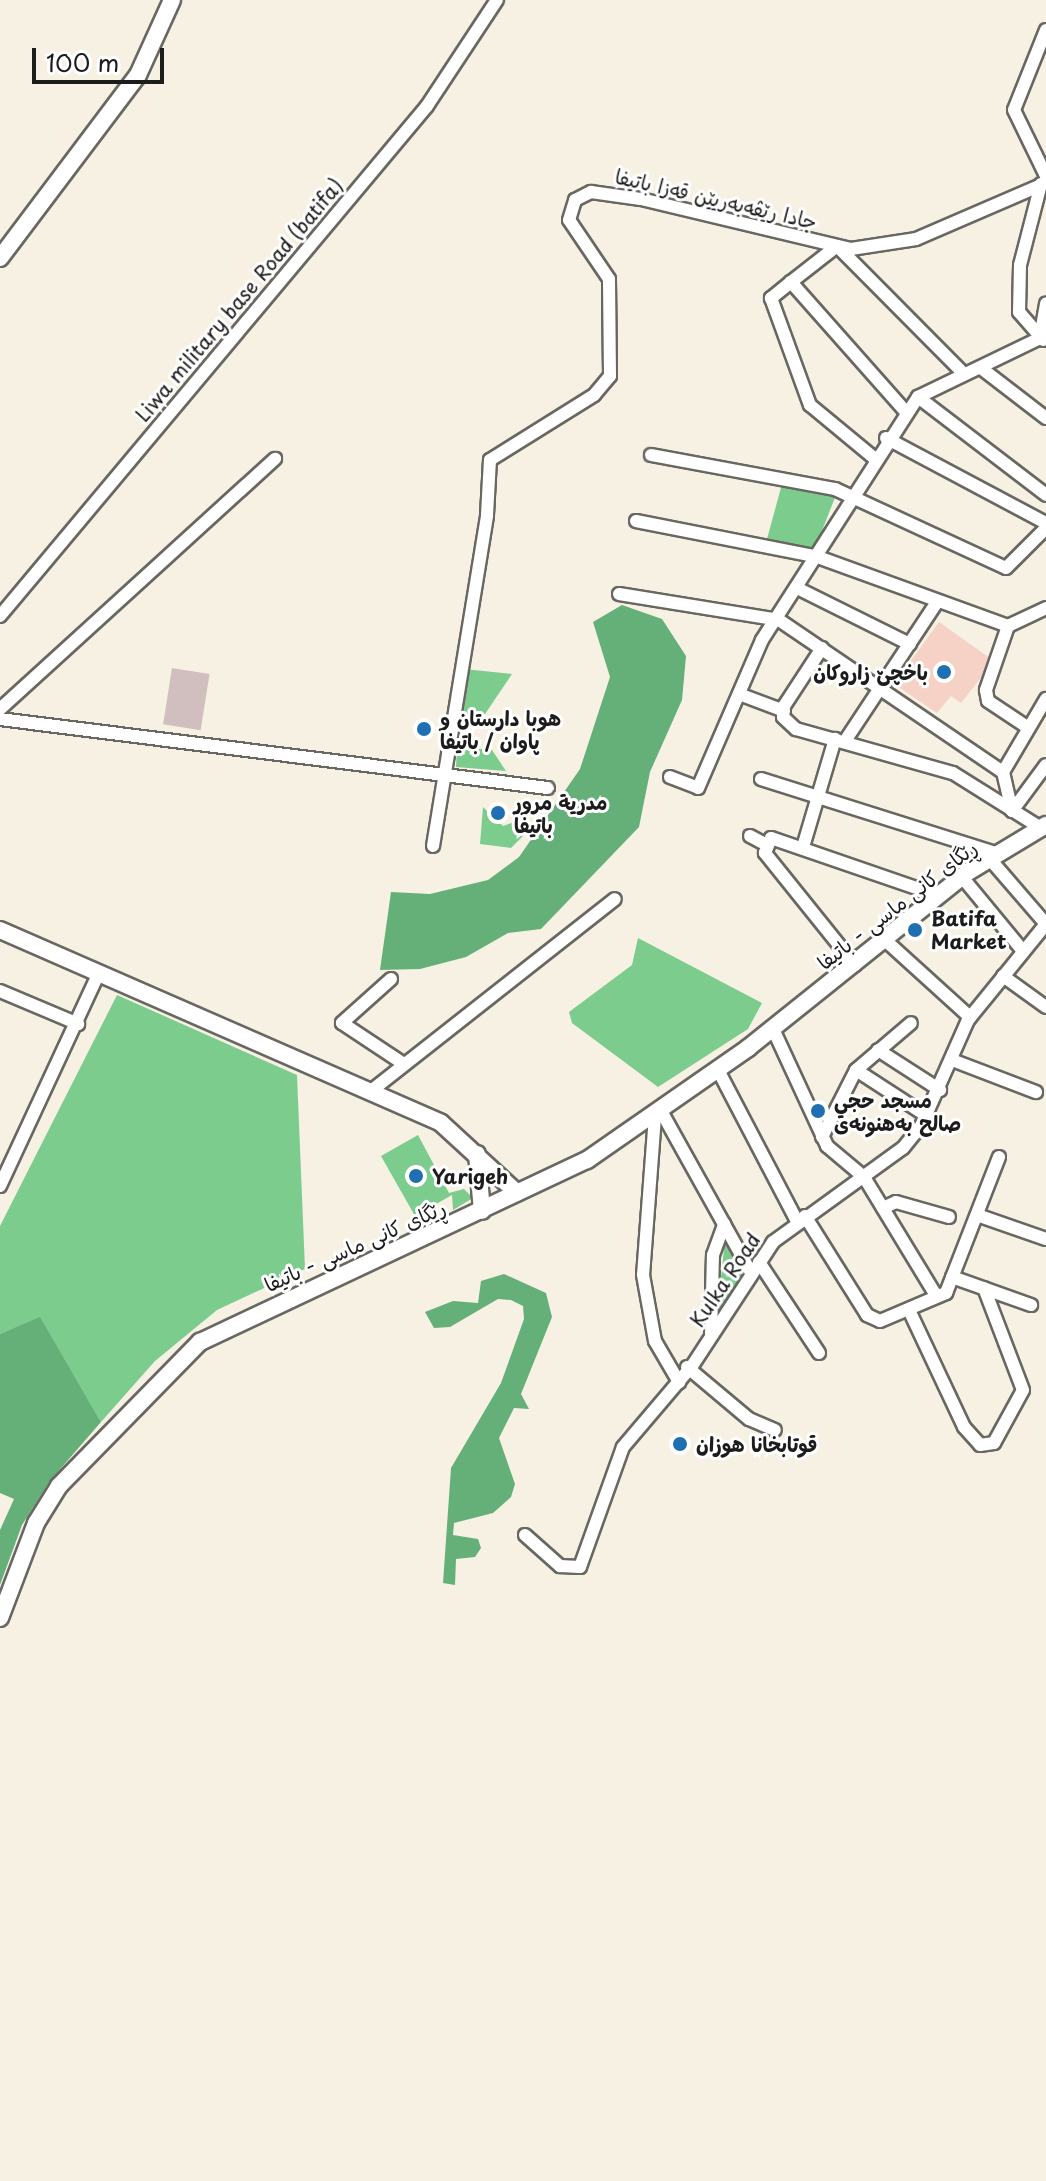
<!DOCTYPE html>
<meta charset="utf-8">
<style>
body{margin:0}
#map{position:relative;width:1046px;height:2181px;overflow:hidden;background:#f7f1e3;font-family:"Playpen Sans","Playpen Sans Arabic",sans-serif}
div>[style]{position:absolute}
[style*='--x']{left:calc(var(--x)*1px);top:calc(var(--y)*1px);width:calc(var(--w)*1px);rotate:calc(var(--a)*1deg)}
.built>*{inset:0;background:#f6d1c5}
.industrial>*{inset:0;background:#d1bfbf;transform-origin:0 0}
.green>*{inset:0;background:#7ccc8d}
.forest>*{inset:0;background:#65b078}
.roads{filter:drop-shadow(2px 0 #696762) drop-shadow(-2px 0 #696762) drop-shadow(0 2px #696762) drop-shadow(0 -2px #696762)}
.minor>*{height:12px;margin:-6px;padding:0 6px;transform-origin:6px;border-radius:6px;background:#fff}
.major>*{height:16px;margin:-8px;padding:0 8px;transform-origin:8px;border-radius:8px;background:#fff}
.dots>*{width:22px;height:22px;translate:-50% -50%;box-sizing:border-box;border:4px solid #fff;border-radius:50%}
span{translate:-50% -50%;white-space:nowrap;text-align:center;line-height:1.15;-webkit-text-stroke:6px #fff;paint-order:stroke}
.street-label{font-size:20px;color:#1c1c1c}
.poi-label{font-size:20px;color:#1c1c1c;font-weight:700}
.right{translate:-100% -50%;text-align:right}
.left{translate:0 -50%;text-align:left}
.scale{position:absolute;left:32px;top:48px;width:132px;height:36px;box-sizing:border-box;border:4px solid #1c1c1c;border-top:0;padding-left:10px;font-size:24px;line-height:28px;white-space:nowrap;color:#1c1c1c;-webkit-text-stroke:6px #fff;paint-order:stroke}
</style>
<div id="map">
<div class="built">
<i style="clip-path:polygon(939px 622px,994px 661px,961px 703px,951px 696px,937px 713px,894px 684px)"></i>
</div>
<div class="industrial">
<i style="left:172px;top:668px;width:38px;height:57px;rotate:9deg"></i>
</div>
<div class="green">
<i style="clip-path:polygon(782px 484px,836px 495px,814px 551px,767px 539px)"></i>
<i style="clip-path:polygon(464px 669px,512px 674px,485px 714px,459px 717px)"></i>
<i style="clip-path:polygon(457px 747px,492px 750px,506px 771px,456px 767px)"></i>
<i style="clip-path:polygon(483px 807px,503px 826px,525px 818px,527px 832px,511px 848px,480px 844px)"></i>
<i style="clip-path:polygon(638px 938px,762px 1003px,748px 1029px,658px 1087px,572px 1023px,569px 1012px,632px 965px)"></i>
<i style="clip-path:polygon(117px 995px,297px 1075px,305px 1269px,217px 1310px,155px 1361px,101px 1422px,40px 1318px,0 1334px,0 1226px)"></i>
<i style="clip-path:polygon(418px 1135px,449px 1193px,464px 1189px,473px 1198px,453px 1210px,452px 1195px,415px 1216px,381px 1156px)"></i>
<i style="clip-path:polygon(725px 1240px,746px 1275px,716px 1324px)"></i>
</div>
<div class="forest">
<i style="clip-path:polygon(622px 605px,662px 619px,686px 656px,682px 700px,650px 772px,639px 827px,541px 929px,508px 933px,466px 957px,420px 969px,380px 970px,391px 892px,430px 894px,488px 880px,519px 857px,580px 769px,610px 677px,593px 622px)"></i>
<i style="clip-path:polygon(504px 1274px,546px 1293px,552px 1317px,521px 1394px,529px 1409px,514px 1408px,499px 1438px,515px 1484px,511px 1497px,493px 1513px,454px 1523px,453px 1535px,478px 1539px,481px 1548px,475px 1557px,456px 1559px,455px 1585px,443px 1583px,451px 1468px,501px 1383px,524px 1319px,523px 1306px,511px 1300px,498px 1299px,450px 1327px,434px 1328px,425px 1312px,453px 1301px,478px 1303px,481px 1281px)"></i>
<i style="clip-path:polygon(40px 1317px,101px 1422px,49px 1482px,22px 1525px,0 1585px,0 1530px,14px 1499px,0 1493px,0 1334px)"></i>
</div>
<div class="roads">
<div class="minor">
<i style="--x:1046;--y:30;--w:86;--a:111.8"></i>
<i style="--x:1014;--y:110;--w:73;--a:64.1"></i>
<i style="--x:1041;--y:184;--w:84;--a:104.5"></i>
<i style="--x:1020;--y:265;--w:47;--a:91.2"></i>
<i style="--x:1019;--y:312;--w:37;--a:49"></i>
<i style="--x:791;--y:282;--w:26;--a:141"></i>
<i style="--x:771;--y:298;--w:114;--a:70"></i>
<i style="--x:810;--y:405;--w:83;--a:39.6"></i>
<i style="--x:981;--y:368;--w:82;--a:37.6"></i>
<i style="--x:918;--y:397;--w:161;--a:37.4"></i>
<i style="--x:906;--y:412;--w:174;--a:-131.5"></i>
<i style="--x:791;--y:282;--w:58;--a:-38"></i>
<i style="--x:837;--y:246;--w:176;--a:45.2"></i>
<i style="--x:886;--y:438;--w:181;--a:28"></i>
<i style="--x:651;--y:455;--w:187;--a:10.5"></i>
<i style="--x:835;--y:489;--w:188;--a:24.8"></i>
<i style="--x:1006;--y:568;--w:57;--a:-45"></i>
<i style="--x:636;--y:521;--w:182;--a:11.1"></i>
<i style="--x:815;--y:556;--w:205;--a:19.9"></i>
<i style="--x:1008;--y:626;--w:42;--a:-25.3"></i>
<i style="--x:797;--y:588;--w:126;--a:26.4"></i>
<i style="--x:619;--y:594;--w:162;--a:9.2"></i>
<i style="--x:779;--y:620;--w:271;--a:34.2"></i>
<i style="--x:0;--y:616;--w:665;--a:-50.06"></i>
<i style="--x:427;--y:106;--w:127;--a:-56.6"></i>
<i style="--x:1008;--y:626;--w:68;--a:109"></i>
<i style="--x:986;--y:690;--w:11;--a:80"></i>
<i style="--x:988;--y:701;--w:47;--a:33.7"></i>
<i style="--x:822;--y:648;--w:69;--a:123.2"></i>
<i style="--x:784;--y:706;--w:11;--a:95"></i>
<i style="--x:783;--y:717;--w:18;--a:43"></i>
<i style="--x:796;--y:729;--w:163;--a:15.7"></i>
<i style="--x:953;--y:773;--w:102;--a:32.1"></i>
<i style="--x:739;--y:694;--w:48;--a:20.7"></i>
<i style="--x:0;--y:709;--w:372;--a:-42.3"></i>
<i style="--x:0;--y:719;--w:552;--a:7.18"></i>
<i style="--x:845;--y:741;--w:163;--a:-56.5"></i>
<i style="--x:670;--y:777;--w:30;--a:21"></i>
<i style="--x:698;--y:788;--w:161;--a:-66.6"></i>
<i style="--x:762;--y:640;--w:289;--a:-57.3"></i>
<i style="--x:918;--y:397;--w:136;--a:-25.8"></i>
<i style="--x:1040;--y:338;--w:35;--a:-80"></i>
<i style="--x:761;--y:779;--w:245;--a:17.5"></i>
<i style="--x:1012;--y:811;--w:40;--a:-103"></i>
<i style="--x:1003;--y:772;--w:85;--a:-59.5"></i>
<i style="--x:1012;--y:811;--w:57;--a:-53.5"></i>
<i style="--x:750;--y:836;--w:17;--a:28"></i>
<i style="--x:433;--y:846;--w:335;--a:-80.7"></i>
<i style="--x:487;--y:515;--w:55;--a:-86.9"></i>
<i style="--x:490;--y:460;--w:123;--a:-32"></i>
<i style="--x:594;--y:395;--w:25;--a:-50"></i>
<i style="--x:610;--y:376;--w:97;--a:-90.6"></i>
<i style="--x:609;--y:279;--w:71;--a:-124.1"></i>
<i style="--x:569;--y:220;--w:21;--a:-73"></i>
<i style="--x:575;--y:200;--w:18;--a:-27"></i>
<i style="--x:591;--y:192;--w:50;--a:8"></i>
<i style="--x:641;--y:199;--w:216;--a:13.4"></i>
<i style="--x:851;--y:249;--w:66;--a:-8.7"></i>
<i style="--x:916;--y:239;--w:142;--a:-23.3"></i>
<i style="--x:803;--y:847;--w:113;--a:-73.5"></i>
<i style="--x:989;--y:858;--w:87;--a:49.2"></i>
<i style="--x:962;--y:877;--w:96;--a:50.5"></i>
<i style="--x:885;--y:940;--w:115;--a:42.2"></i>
<i style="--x:855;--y:965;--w:144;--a:-128.8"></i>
<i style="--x:765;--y:853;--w:16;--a:-68"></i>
<i style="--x:771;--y:838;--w:178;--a:19"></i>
<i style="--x:1003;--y:976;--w:53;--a:35.8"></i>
<i style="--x:391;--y:979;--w:66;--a:138.1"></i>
<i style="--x:342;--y:1023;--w:71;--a:33.5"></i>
<i style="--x:0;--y:991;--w:85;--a:22.9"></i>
<i style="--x:773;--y:1029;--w:129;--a:65.2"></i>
<i style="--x:827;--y:1146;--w:48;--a:40"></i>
<i style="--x:864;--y:1177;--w:140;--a:58.7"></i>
<i style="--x:878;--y:1050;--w:74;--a:32.8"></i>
<i style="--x:952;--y:1060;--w:90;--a:20.9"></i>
<i style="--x:718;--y:1070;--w:170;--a:62.4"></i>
<i style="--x:856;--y:1070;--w:85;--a:32.9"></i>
<i style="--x:371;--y:1091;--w:310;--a:-38.2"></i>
<i style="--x:661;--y:1111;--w:185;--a:60.9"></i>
<i style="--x:655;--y:1116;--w:159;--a:94.3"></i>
<i style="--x:643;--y:1275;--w:67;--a:79.7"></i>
<i style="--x:655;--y:1341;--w:48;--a:59.7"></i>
<i style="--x:822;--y:1137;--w:75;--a:-63.1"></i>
<i style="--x:856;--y:1070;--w:72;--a:-40.5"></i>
<i style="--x:0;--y:1186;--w:235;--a:-65.1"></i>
<i style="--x:883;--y:1208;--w:14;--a:-25"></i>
<i style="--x:896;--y:1202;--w:55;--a:15.8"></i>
<i style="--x:977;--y:1215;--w:73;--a:19.2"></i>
<i style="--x:805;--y:1216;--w:117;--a:57.9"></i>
<i style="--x:867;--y:1315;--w:14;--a:25"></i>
<i style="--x:880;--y:1321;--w:72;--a:-23"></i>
<i style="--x:946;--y:1293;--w:146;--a:-68.7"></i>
<i style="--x:759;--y:1262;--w:109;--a:56.6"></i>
<i style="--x:952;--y:1277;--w:84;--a:19.5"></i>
<i style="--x:909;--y:1310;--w:129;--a:64.8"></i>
<i style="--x:964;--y:1427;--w:24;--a:48"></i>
<i style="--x:980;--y:1445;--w:14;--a:-8"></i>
<i style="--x:994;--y:1443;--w:60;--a:-61.3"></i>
<i style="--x:1023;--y:1390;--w:109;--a:-110.9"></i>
<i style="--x:711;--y:1335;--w:80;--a:-88.6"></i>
<i style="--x:713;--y:1255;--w:33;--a:-70"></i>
<i style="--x:687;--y:1367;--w:81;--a:40"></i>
<i style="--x:749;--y:1419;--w:28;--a:23"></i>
<i style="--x:525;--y:1535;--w:47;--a:41.5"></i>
<i style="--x:560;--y:1566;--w:20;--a:3"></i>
<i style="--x:580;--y:1567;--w:127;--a:-70.3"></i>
<i style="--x:623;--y:1447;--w:106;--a:-49.6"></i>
<i style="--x:692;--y:1366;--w:148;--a:-56.8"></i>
<i style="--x:773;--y:1242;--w:160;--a:-35.9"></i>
<i style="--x:903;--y:1148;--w:28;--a:-51"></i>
<i style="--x:921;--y:1126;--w:116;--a:-66.1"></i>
<i style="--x:968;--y:1020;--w:124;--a:-50.9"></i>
</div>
<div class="major">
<i style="--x:0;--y:258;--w:229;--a:-53"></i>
<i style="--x:138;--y:75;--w:82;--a:-65.6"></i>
<i style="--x:0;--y:930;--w:481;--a:23.6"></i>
<i style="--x:441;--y:1123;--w:103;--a:42.6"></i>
<i style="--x:477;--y:1154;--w:57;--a:85"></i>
<i style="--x:0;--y:1618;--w:102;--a:-69.2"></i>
<i style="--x:36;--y:1523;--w:44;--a:-58.1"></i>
<i style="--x:59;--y:1486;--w:202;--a:-45.6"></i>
<i style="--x:200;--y:1342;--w:428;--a:-25.2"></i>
<i style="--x:587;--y:1160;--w:196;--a:-34.8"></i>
<i style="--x:748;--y:1048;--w:282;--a:-38.7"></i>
<i style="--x:968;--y:872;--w:91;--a:-31.1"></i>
</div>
</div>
<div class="dots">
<i style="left:944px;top:672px;background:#1f6fb2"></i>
<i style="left:424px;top:729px;background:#1f6fb2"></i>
<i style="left:498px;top:813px;background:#1f6fb2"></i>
<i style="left:915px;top:930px;background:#1f6fb2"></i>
<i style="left:818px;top:1111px;background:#1f6fb2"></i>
<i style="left:416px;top:1176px;background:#1f6fb2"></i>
<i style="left:680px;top:1444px;background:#1f6fb2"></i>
</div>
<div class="street-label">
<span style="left:716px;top:199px;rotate:13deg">جادا رێڤه‌به‌ريێن قه‌زا باتيفا</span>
<span style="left:239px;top:300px;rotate:-50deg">Liwa military base Road (batifa)</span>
<span style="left:897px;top:905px;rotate:-38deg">ڕێگای کانی ماسی - باتيفا</span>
<span style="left:355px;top:1246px;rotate:-24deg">ڕێگای کانی ماسی - باتيفا</span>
<span style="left:725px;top:1280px;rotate:-56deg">Kulka Road</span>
</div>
<div class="poi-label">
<span class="right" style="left:928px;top:672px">باخچێ زاروکان</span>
<span class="left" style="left:440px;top:730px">هوبا دارستان و<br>پاوان / باتيفا</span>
<span class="left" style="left:514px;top:814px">مدرية مرور<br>باتيفا</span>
<span class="left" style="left:931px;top:930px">Batifa<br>Market</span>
<span class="left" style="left:834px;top:1112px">مسجد حجي<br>صالح بەھنونەی</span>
<span class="left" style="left:432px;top:1176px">Yarigeh</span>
<span class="left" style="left:696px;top:1444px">قوتابخانا هوزان</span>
</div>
<div class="scale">100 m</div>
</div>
